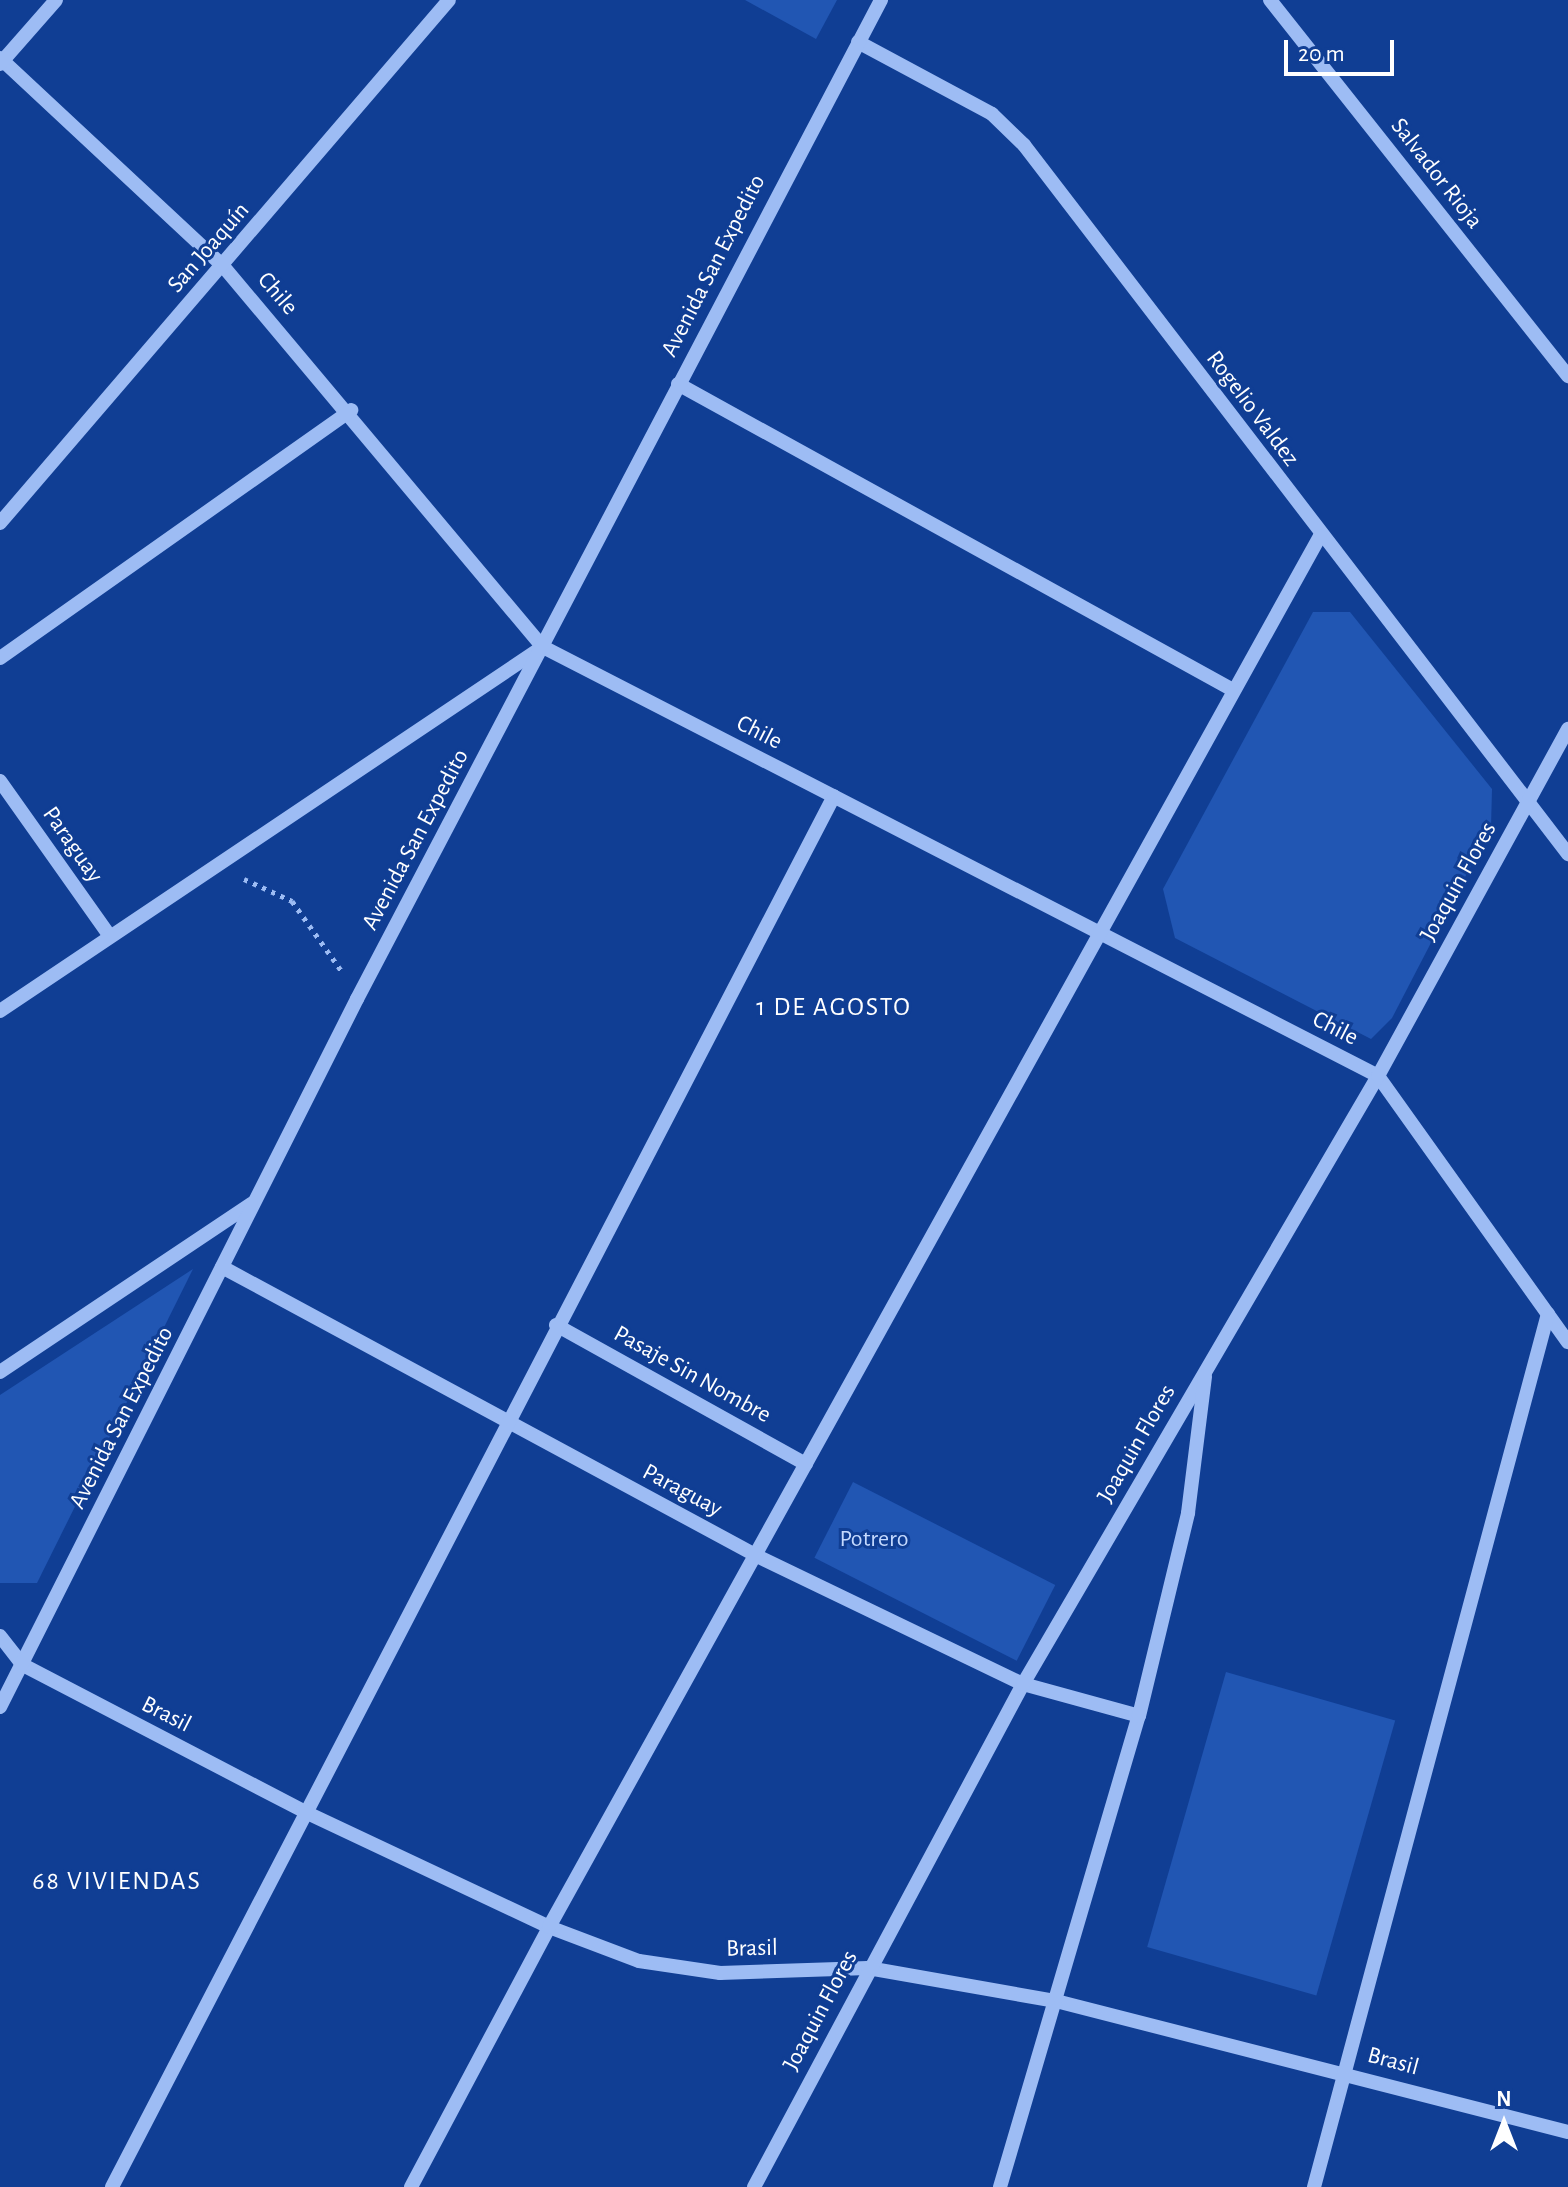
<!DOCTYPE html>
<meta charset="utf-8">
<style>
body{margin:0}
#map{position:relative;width:1568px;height:2187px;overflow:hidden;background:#103e94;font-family:"Alegreya Sans",sans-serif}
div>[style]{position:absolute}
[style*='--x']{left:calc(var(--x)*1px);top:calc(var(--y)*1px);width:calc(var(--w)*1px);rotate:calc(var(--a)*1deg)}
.green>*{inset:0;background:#2156b3;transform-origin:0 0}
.path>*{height:5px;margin-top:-2.5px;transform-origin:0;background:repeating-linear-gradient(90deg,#9dbcf4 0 4px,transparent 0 10px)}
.minor>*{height:14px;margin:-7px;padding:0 7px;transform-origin:7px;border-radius:7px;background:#9dbcf4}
span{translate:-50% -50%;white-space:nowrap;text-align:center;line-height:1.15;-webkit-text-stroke:6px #103e94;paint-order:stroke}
.street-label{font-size:24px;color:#fff}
.park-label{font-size:24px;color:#c4d9fe}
.neighbourhood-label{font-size:26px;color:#fff;letter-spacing:2px}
.north{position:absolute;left:1464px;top:2083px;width:80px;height:80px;-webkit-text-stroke:6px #103e94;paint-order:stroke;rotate:0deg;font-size:22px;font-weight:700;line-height:32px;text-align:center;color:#fff}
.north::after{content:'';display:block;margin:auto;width:28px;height:36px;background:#fff;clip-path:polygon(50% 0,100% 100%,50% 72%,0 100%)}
.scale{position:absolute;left:1284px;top:40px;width:110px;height:36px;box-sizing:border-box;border:4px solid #fff;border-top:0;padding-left:10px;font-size:24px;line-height:28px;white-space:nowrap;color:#fff;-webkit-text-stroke:6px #103e94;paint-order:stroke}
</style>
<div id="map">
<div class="green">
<i style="clip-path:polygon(745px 0,837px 0,816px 39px)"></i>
<i style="clip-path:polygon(1313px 612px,1350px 612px,1492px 789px,1491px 827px,1392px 1018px,1371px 1039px,1175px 938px,1163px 889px)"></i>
<i style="clip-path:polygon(193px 1269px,37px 1583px,0 1583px,0 1395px)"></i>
<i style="left:853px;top:1482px;width:227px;height:85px;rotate:27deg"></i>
<i style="left:1226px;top:1672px;width:176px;height:286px;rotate:16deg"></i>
</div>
<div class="path">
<i style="--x:244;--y:879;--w:53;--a:24.6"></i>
<i style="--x:292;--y:901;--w:88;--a:54.7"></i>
</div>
<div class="minor">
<i style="--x:1270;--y:0;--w:480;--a:51.6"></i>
<i style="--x:858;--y:42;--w:152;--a:28.2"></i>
<i style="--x:992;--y:114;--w:45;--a:44.1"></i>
<i style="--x:1024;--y:145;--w:894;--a:52.5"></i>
<i style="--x:0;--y:58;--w:305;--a:43"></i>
<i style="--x:223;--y:266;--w:498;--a:50"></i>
<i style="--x:543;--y:647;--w:939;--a:27.19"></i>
<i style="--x:1378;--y:1076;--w:327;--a:54.5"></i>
<i style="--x:0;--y:64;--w:85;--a:-48.8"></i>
<i style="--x:678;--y:384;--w:634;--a:28.87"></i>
<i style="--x:0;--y:523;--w:689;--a:-49.35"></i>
<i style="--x:0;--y:658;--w:430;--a:-35.2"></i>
<i style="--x:0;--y:781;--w:189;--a:54.7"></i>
<i style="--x:0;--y:1011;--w:651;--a:-33.86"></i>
<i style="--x:222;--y:1267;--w:610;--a:28.37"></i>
<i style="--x:759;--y:1557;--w:293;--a:25.7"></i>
<i style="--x:1023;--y:1684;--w:120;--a:15.4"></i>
<i style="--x:556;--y:1325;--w:286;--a:29.1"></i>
<i style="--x:0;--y:1372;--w:303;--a:-33.8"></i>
<i style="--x:0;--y:1636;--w:37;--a:52"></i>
<i style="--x:23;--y:1665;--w:316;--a:27.5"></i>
<i style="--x:303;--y:1811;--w:272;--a:25.2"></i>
<i style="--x:549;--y:1927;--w:96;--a:20.7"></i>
<i style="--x:639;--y:1961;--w:82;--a:8.4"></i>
<i style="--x:720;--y:1973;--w:148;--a:-1.9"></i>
<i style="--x:868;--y:1968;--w:191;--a:10"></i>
<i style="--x:1056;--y:2001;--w:528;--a:14.35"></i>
<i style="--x:0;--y:1707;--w:793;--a:-63.24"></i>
<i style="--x:357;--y:999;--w:1128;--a:-62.32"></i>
<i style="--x:112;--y:2187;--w:1567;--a:-62.57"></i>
<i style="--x:411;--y:2187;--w:294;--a:-62"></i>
<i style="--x:549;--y:1927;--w:1590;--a:-61"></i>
<i style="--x:754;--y:2187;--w:570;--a:-61.86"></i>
<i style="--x:1023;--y:1684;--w:704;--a:-59.72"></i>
<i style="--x:1378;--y:1076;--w:396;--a:-61.3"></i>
<i style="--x:1000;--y:2187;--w:491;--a:-73.6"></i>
<i style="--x:1139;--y:1716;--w:209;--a:-76.4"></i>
<i style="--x:1188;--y:1513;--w:138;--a:-82.9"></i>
<i style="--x:1314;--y:2187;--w:904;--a:-75"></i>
</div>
<div class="street-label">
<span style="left:1436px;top:174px;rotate:52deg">Salvador Rioja</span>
<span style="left:209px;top:248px;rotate:-49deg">San Joaquín</span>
<span style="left:714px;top:266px;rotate:-63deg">Avenida San Expedito</span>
<span style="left:277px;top:294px;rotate:49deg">Chile</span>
<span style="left:1252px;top:409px;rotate:53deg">Rogelio Valdez</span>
<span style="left:759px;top:733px;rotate:27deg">Chile</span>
<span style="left:416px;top:840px;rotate:-62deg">Avenida San Expedito</span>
<span style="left:72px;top:845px;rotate:55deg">Paraguay</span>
<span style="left:1459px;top:882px;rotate:-61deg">Joaquin Flores</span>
<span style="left:1335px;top:1029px;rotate:27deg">Chile</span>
<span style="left:692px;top:1375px;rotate:29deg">Pasaje Sin Nombre</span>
<span style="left:122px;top:1418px;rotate:-63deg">Avenida San Expedito</span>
<span style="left:1137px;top:1444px;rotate:-60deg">Joaquin Flores</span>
<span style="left:682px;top:1491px;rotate:28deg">Paraguay</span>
<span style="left:166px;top:1715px;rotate:27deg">Brasil</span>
<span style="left:752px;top:1949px;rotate:-1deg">Brasil</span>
<span style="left:821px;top:2011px;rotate:-62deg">Joaquin Flores</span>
<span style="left:1393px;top:2062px;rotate:15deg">Brasil</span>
</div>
<div class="park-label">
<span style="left:874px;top:1540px">Potrero</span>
</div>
<div class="neighbourhood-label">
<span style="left:834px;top:1008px">1 DE AGOSTO</span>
<span style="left:117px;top:1882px">68 VIVIENDAS</span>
</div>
<div class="north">N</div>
<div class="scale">20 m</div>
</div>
